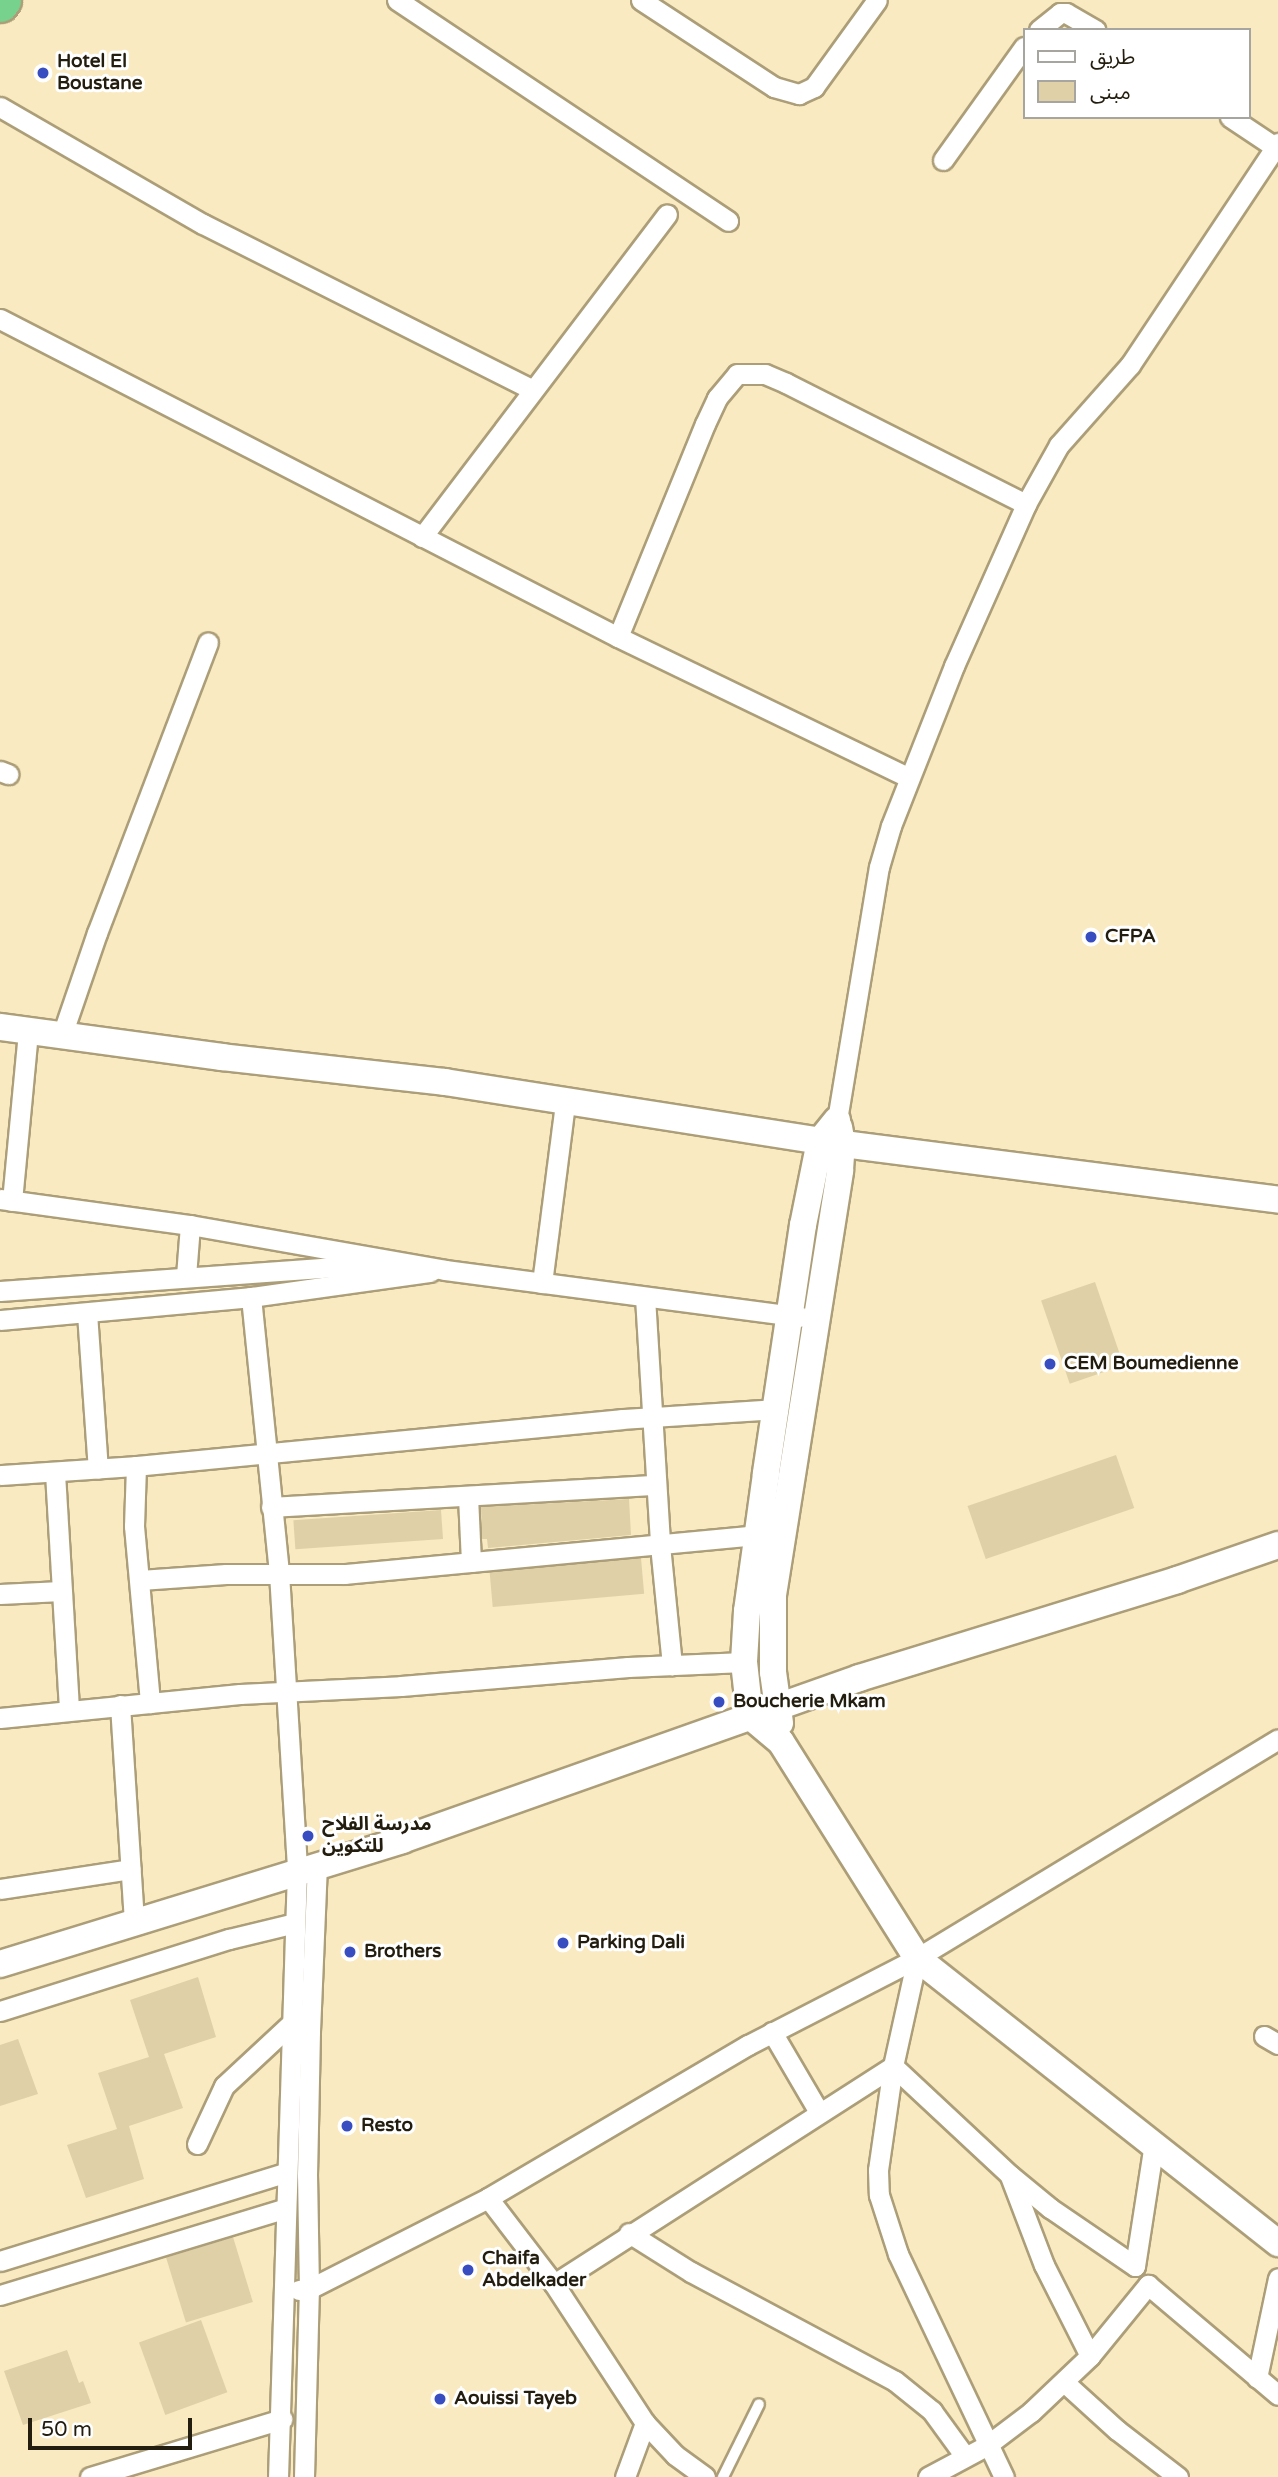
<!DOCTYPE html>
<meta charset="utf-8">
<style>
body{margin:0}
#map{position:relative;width:1278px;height:2477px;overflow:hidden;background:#f9eac1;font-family:"Varela Round","Noto Sans Arabic",sans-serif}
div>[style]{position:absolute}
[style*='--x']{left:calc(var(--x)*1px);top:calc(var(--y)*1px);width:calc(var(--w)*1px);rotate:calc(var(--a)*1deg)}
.building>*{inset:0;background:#dfd0a8;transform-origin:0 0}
.roads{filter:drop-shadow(2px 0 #ac9e78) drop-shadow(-2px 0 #ac9e78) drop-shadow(0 2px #ac9e78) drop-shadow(0 -2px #ac9e78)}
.lane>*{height:10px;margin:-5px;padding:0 5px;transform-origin:5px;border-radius:5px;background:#fff}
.street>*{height:19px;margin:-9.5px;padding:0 9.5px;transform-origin:9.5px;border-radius:9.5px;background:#fff}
.secondary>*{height:26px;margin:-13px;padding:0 13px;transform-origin:13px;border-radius:13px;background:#fff}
.highway>*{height:35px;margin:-17.5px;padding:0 17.5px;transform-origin:17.5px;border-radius:17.5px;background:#77d28d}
.dots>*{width:19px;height:19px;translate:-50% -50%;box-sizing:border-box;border:4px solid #fff;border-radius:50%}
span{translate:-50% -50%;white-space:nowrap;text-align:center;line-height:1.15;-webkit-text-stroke:6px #fff;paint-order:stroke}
.poi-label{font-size:19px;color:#221d0e;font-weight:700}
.left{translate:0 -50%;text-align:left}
.legend{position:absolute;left:1023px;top:28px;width:228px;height:91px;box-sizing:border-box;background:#fff;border:2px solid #a7a59f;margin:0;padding:9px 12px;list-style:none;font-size:21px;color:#221d0e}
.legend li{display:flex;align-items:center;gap:14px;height:35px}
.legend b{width:35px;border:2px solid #a7a59f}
.scale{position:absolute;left:28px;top:2418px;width:164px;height:32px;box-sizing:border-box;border:4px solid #221d0e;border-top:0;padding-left:9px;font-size:21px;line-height:24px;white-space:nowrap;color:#221d0e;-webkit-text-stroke:5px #fff;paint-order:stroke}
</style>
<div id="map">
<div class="building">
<i style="left:1095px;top:1282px;width:88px;height:57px;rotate:71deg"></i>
<i style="left:1116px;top:1455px;width:56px;height:157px;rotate:71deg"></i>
<i style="clip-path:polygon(629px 1499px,631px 1535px,488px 1548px,487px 1539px,482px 1539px,481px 1507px)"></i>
<i style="left:441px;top:1510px;width:29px;height:148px;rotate:86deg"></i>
<i style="left:641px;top:1558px;width:36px;height:152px;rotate:85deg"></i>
<i style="clip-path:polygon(198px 1977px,216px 2037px,164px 2054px,183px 2108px,129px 2126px,144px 2179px,86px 2198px,67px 2145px,117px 2129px,98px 2073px,149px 2057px,130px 2000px)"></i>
<i style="clip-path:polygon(18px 2039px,38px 2094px,0 2106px,0 2045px)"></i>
<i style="left:233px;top:2237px;width:68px;height:70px;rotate:73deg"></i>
<i style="left:201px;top:2320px;width:77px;height:66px;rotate:70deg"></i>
<i style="clip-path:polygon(67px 2350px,79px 2383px,83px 2381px,91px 2403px,23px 2425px,4px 2371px)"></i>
</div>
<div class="roads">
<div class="lane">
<i style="--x:723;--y:2477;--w:81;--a:-63.7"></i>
</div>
<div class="street">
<i style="--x:397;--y:0;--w:398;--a:33.7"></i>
<i style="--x:641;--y:0;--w:159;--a:33.2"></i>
<i style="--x:774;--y:87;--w:26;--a:16"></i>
<i style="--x:799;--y:94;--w:17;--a:-25"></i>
<i style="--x:814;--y:87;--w:107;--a:-54.1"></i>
<i style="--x:1039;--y:30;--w:27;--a:-39"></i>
<i style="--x:1060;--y:13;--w:6;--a:0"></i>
<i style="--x:1066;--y:13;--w:34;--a:30"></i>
<i style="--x:0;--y:107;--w:234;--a:30"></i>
<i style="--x:203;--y:224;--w:369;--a:26.7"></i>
<i style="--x:1230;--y:117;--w:54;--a:33.7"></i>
<i style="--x:943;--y:160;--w:139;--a:-54.4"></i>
<i style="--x:0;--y:319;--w:695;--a:27.23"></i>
<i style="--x:618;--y:637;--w:322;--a:25.8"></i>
<i style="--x:422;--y:537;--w:405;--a:-52.8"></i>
<i style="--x:618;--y:637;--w:230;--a:-67.8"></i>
<i style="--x:705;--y:424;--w:29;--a:-65"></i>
<i style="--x:717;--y:398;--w:31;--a:-50"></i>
<i style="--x:737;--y:374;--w:28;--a:0"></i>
<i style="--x:765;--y:374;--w:23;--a:23"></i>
<i style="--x:786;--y:383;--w:269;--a:26.8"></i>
<i style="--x:0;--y:771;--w:9;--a:21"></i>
<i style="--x:62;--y:1035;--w:108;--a:-71.1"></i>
<i style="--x:97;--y:933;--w:311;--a:-69.1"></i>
<i style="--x:837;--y:1120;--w:256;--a:-80.6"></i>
<i style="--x:879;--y:867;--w:43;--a:-73.7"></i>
<i style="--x:891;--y:826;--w:172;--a:-68.5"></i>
<i style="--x:954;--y:666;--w:177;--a:-66"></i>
<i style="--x:1026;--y:504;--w:68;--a:-60.8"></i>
<i style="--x:1059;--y:445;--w:107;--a:-48.4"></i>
<i style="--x:1130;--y:365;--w:267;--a:-56.3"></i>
<i style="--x:0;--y:1199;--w:192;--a:7.8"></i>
<i style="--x:190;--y:1225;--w:259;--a:10"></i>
<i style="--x:445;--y:1270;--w:359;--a:7.5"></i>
<i style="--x:12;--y:1201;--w:171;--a:-84.6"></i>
<i style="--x:186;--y:1276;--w:51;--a:-85.5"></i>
<i style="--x:542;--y:1283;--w:181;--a:-82.7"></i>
<i style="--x:0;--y:1291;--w:378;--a:-4.1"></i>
<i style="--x:251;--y:1297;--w:277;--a:84.2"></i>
<i style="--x:279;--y:1573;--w:298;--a:86.5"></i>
<i style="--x:297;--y:1870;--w:607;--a:91.79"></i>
<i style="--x:645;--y:1297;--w:248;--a:86.5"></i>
<i style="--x:660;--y:1545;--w:121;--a:84.3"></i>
<i style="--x:87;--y:1313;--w:156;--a:86"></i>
<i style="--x:0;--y:1320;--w:252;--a:-5.2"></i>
<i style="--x:251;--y:1297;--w:181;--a:-8"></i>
<i style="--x:136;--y:1466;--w:60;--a:91.9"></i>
<i style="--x:134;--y:1526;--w:178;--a:84.8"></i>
<i style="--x:55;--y:1473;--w:237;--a:86.6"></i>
<i style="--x:0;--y:1475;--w:136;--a:-3.8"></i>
<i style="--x:136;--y:1466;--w:488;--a:-5.5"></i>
<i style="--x:622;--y:1419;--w:154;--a:-3.7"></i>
<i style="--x:468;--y:1496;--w:66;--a:87.4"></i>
<i style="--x:271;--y:1507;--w:385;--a:-3.3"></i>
<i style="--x:140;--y:1580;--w:86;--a:-4"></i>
<i style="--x:226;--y:1574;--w:119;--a:0"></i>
<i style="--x:345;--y:1574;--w:425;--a:-5.4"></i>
<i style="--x:0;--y:1594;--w:61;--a:-2.8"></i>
<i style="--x:120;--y:1705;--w:216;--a:86.3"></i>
<i style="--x:0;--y:1718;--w:241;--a:-5.7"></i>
<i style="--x:240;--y:1694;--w:161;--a:-2.8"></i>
<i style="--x:401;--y:1686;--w:228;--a:-4.8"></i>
<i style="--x:628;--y:1667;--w:116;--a:-2.5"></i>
<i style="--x:0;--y:1889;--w:132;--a:-8.7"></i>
<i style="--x:917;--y:1958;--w:111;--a:102.5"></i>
<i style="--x:893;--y:2066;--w:105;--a:98.2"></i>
<i style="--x:878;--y:2170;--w:25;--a:88"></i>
<i style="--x:879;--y:2195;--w:62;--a:72.1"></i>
<i style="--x:898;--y:2254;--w:247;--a:64.6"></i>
<i style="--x:0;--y:2011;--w:240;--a:-17.5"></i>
<i style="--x:229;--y:1939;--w:68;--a:-13.6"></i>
<i style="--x:772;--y:2032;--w:93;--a:59.6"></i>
<i style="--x:1264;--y:2036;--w:16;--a:30"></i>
<i style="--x:197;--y:2144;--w:64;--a:-65"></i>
<i style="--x:224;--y:2086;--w:98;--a:-42.9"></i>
<i style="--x:1010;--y:2176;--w:95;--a:69.1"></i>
<i style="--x:1044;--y:2265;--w:102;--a:63.2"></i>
<i style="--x:488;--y:2198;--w:302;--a:-30.5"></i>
<i style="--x:748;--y:2045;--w:190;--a:-27.2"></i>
<i style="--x:917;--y:1958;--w:422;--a:-31.2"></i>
<i style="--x:629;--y:2233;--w:73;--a:32.2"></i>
<i style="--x:691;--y:2272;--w:231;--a:28.1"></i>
<i style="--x:895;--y:2381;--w:48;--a:39"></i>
<i style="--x:932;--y:2411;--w:54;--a:54"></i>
<i style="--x:0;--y:2261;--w:300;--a:-17.2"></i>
<i style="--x:554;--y:2284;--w:403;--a:-32.7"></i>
<i style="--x:893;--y:2066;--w:160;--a:43"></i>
<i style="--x:1010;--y:2175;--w:52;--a:39.5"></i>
<i style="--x:1050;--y:2208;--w:103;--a:34.3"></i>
<i style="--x:1135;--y:2266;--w:124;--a:-81.2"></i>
<i style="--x:299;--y:2290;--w:10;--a:-6"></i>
<i style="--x:309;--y:2289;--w:201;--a:-26.9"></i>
<i style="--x:488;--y:2198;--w:108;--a:52.5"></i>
<i style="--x:554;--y:2284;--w:166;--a:56.8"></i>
<i style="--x:0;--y:2295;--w:299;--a:-16.9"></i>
<i style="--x:1257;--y:2378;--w:102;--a:-78.1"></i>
<i style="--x:1064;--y:2382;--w:72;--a:42.2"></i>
<i style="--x:1117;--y:2430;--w:77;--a:37.6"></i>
<i style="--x:90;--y:2477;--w:201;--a:-16.8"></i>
<i style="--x:304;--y:2477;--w:188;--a:-88.5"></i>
<i style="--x:309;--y:2289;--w:114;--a:-91"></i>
<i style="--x:307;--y:2175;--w:144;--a:-88.8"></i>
<i style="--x:310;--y:2031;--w:167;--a:-87.6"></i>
<i style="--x:625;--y:2477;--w:58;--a:-69.7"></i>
<i style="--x:645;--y:2423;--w:44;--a:46.8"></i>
<i style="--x:675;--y:2455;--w:37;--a:36"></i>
<i style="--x:928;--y:2477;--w:66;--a:-28.1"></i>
<i style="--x:986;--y:2446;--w:56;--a:-37.1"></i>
<i style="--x:1031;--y:2412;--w:81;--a:-43.5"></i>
<i style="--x:1090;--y:2356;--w:92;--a:-50.8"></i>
<i style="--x:1148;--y:2285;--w:170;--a:40.2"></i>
</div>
<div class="secondary">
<i style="--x:0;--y:1027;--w:224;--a:7.7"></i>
<i style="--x:222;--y:1057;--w:224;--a:6.4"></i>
<i style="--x:445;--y:1082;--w:380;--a:8.9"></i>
<i style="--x:820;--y:1141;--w:462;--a:7.3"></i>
<i style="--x:837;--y:1120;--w:27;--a:129"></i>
<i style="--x:820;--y:1141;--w:86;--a:101.4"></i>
<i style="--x:803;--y:1225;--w:252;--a:98.5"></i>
<i style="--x:766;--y:1474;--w:138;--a:97.9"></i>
<i style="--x:747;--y:1611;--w:51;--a:93.4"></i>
<i style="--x:744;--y:1662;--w:54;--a:83.7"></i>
<i style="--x:750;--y:1716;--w:40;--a:40"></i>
<i style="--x:781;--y:1742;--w:255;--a:57.8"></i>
<i style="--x:917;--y:1958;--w:460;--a:38.3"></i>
<i style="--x:780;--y:1723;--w:51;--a:-97.8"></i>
<i style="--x:773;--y:1672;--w:77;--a:-90"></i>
<i style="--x:773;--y:1595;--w:430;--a:-81"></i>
<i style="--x:840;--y:1170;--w:26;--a:-86"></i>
<i style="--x:842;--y:1144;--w:17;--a:-100"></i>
<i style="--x:0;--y:1964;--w:421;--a:-17.1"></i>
<i style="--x:402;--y:1840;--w:485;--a:-19.5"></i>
<i style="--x:859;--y:1678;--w:333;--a:-17.1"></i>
<i style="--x:1177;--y:1580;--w:107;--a:-19.1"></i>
</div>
<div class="highway">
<i style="--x:0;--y:4;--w:5;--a:-53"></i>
</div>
</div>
<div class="dots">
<i style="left:43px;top:73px;background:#384dbf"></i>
<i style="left:1091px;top:937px;background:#384dbf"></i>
<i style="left:1050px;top:1364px;background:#384dbf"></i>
<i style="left:719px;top:1702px;background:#384dbf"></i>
<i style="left:308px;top:1836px;background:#384dbf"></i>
<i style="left:563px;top:1943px;background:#384dbf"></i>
<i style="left:350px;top:1952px;background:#384dbf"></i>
<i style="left:347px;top:2126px;background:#384dbf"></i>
<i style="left:468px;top:2270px;background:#384dbf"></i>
<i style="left:440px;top:2399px;background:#384dbf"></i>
</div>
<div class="poi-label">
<span class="left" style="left:57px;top:73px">Hotel El<br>Boustane</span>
<span class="left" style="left:1105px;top:937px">CFPA</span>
<span class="left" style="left:1064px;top:1364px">CEM Boumedienne</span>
<span class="left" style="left:733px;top:1702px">Boucherie Mkam</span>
<span class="left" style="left:322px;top:1836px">مدرسة الفلاح<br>للتكوين</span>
<span class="left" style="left:577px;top:1943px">Parking Dali</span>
<span class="left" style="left:364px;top:1952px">Brothers</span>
<span class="left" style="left:361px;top:2126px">Resto</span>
<span class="left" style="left:482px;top:2270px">Chaifa<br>Abdelkader</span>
<span class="left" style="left:454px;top:2399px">Aouissi Tayeb</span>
</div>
<ul class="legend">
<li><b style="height:9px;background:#fff"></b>طريق</li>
<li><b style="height:19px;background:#dfd0a8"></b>مبنى</li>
</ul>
<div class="scale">50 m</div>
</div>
